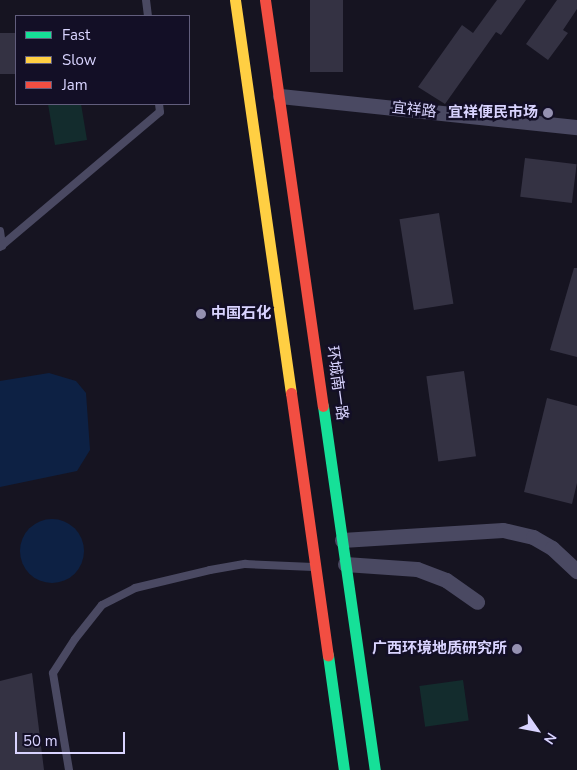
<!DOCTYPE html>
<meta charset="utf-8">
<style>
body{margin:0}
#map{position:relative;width:577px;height:770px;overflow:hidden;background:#161421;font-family:"Nunito Sans","Noto Sans SC",sans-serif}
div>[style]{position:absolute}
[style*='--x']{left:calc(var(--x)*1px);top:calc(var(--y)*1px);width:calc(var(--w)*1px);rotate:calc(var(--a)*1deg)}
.green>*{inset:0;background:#132c2d;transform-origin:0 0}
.water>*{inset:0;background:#0d2144}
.round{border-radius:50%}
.building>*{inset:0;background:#343243;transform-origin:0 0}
.lane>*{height:8px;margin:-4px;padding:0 4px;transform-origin:4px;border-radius:4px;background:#4a4962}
.street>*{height:15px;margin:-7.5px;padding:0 7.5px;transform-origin:7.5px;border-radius:7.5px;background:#4a4962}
.fast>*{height:11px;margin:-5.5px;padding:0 5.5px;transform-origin:5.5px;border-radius:5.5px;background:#16e098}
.slow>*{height:11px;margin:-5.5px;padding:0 5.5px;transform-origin:5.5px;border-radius:5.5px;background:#ffcf43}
.jam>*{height:11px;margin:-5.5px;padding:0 5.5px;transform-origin:5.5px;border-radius:5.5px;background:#f24e42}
.dots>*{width:14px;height:14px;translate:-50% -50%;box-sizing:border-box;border:2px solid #130f26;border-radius:50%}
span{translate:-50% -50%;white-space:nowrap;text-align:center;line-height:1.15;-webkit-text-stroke:5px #130f26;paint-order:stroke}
.street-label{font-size:15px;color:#d9d4ff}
.poi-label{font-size:15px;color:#d9d4ff;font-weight:700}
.right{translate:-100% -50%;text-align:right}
.left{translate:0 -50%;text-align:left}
.legend{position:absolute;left:15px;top:15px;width:175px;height:90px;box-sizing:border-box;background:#130f26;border:1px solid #625e7d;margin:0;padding:6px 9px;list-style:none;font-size:15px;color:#d9d4ff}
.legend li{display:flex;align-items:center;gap:10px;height:25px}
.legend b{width:25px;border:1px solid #625e7d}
.north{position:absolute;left:512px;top:705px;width:50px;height:50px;-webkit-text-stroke:4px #130f26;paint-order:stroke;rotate:123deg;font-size:14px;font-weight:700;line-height:20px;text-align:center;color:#d9d4ff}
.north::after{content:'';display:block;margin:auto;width:18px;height:22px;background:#d9d4ff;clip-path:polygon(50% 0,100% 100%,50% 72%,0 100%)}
.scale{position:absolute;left:15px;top:732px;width:110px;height:22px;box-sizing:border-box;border:2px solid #d9d4ff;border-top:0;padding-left:6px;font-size:15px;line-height:18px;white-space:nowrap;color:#d9d4ff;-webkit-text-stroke:4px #130f26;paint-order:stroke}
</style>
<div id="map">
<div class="green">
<i style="clip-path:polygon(48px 104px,81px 104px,87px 140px,55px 145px)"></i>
<i style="left:463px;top:680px;width:41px;height:44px;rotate:82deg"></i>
</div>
<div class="water">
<i style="clip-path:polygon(49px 373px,76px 381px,86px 393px,90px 450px,77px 471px,0 487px,0 381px)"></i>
<i class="round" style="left:20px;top:519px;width:64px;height:64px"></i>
</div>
<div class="building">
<i style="left:310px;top:0;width:33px;height:72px"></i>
<i style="clip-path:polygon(497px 0,526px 0,501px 35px,496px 32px,445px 104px,418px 87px,462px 25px,473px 33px)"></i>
<i style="clip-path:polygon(557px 0,577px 0,577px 9px,563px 30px,568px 33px,548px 60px,526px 44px)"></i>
<i style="left:16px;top:33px;width:41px;height:16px;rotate:90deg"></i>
<i style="left:525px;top:158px;width:52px;height:39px;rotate:7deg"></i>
<i style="left:439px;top:213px;width:92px;height:40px;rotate:81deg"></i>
<i style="clip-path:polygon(574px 268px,577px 268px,577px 357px,550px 350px)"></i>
<i style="left:464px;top:371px;width:86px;height:38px;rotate:82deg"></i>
<i style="clip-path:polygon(547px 398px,577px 406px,577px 483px,572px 504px,524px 492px)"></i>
<i style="clip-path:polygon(32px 673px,44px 770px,0 770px,0 681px)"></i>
</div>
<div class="lane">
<i style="--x:146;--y:0;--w:16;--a:83"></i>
<i style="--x:0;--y:231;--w:15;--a:82"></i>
<i style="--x:0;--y:247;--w:209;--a:-40.2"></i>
<i style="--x:160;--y:112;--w:8;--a:-97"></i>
<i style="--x:69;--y:770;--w:98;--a:-99.4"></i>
<i style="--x:53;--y:673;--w:40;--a:-57.1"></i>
<i style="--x:75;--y:639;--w:43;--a:-51.5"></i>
<i style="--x:102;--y:605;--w:37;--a:-27"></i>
<i style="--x:135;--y:588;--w:77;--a:-13.5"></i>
<i style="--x:210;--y:570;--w:36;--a:-10"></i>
<i style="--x:245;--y:564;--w:68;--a:2.5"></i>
</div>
<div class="street">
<i style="--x:280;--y:96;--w:299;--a:6"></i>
<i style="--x:342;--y:540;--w:161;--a:-3.6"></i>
<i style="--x:503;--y:530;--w:31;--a:13"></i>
<i style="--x:533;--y:537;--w:22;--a:30"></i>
<i style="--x:552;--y:548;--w:34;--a:43"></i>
<i style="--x:345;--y:564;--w:72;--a:4"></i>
<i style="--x:417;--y:569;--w:31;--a:21"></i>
<i style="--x:446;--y:580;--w:38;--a:35"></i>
</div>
<div class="fast">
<i style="--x:323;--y:406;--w:368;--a:81.9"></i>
<i style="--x:328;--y:655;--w:116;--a:82.1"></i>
</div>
<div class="slow">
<i style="--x:235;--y:0;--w:397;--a:81.9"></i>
</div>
<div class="jam">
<i style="--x:265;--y:0;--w:410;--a:81.9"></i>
<i style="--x:291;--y:393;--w:265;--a:82"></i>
</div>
<div class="dots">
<i style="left:548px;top:113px;background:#9591b1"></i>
<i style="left:201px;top:314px;background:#9591b1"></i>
<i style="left:517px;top:649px;background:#9591b1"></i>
</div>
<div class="street-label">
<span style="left:414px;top:110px;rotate:6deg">宜祥路</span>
<span style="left:337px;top:383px;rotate:82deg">环城南一路</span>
</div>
<div class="poi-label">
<span class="right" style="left:538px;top:113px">宜祥便民市场</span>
<span class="left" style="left:211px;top:314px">中国石化</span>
<span class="right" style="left:507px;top:649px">广西环境地质研究所</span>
</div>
<ul class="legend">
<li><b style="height:6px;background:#16e098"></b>Fast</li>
<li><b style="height:6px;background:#ffcf43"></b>Slow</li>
<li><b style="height:6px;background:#f24e42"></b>Jam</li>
</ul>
<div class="north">N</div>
<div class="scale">50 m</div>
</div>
